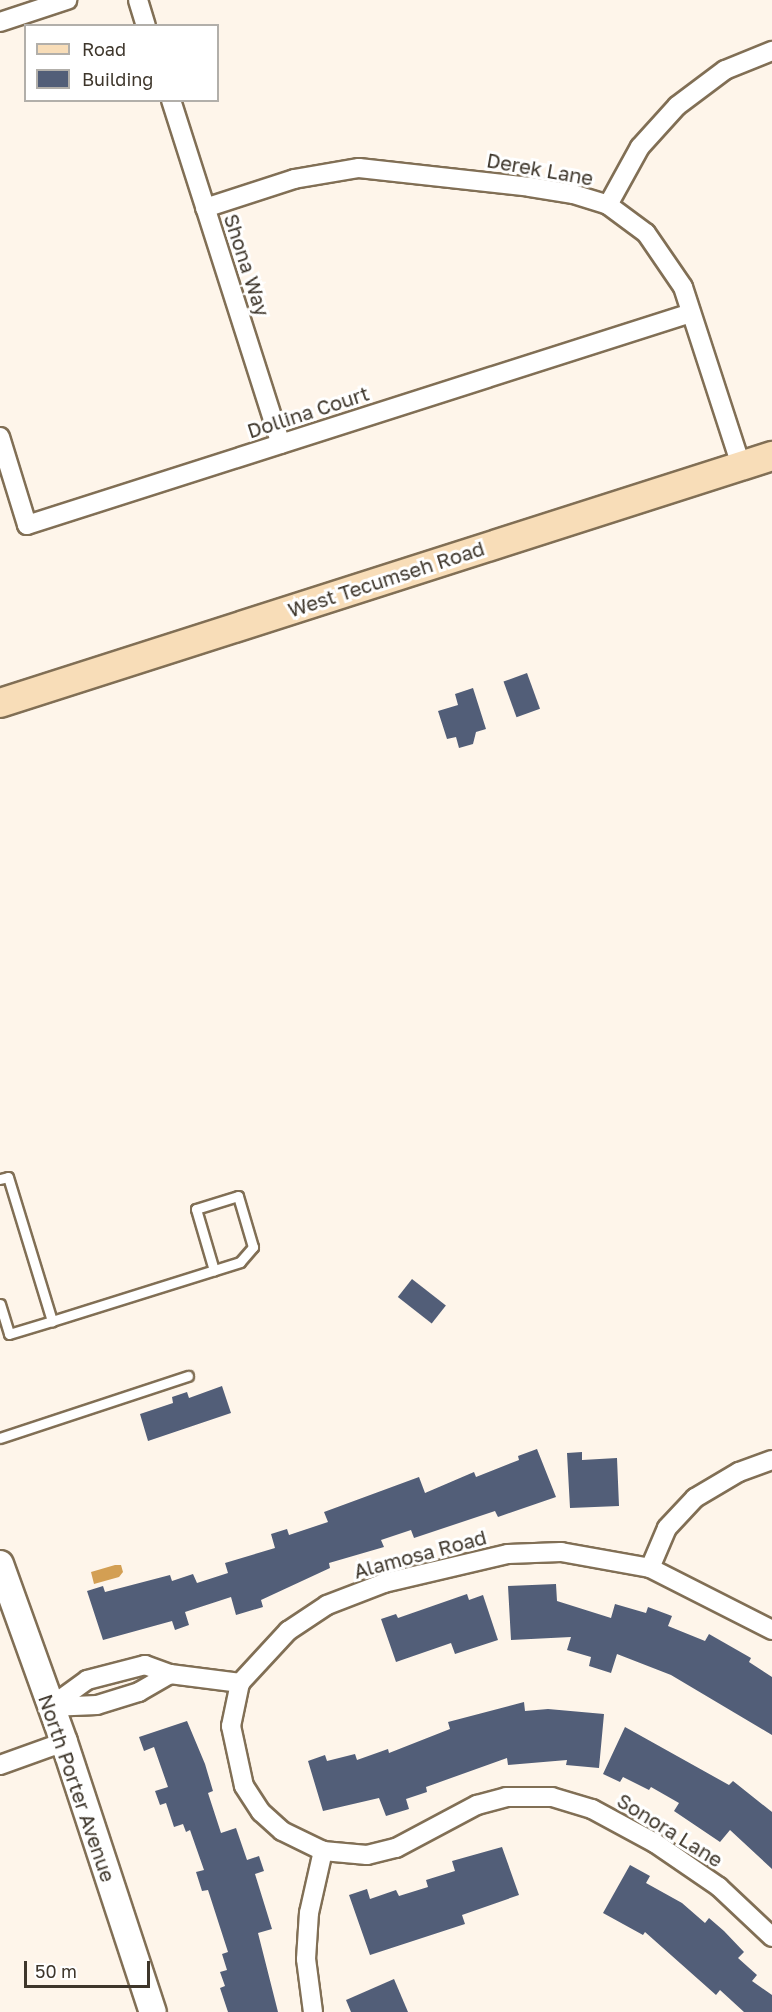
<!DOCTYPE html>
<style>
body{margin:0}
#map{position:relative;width:772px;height:2012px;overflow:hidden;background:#fef5ea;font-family:"Golos Text",sans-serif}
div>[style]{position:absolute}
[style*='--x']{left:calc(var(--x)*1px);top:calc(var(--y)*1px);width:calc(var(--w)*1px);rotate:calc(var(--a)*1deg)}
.water>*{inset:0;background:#d39f53}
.building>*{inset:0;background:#525e78;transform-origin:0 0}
.roads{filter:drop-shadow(2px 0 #816f55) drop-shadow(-2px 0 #816f55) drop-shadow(0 2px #816f55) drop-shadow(0 -2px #816f55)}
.lane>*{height:9px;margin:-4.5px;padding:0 4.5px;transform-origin:4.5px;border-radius:4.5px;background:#fff}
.street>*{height:18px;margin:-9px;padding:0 9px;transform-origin:9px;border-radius:9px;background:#fff}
.secondary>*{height:26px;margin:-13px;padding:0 13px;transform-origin:13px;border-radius:13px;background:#fff}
.primary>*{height:28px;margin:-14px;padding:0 14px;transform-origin:14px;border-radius:14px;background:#f8ddb8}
span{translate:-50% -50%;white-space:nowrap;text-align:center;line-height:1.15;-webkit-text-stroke:6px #fff;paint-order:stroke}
.street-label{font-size:20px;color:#3e362b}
.legend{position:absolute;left:24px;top:24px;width:195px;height:78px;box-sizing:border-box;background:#fff;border:2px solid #b2afaa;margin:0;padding:8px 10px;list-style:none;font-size:18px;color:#3e362b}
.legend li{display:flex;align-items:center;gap:12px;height:30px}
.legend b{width:30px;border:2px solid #b2afaa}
.scale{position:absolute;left:24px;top:1961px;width:126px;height:27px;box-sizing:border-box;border:3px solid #3e362b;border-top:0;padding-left:8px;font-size:18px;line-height:21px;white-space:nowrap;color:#3e362b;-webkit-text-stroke:4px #fff;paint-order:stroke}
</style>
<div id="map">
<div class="water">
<i style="clip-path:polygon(115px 1565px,121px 1565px,123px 1572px,119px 1577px,94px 1584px,91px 1572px)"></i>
</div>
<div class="building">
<i style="left:527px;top:673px;width:38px;height:25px;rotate:70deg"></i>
<i style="clip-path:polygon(473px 688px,486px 729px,476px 732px,473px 744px,459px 748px,456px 737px,447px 739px,438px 711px,458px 705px,455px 694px)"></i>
<i style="left:412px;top:1279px;width:43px;height:23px;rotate:38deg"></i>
<i style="clip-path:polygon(222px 1386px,231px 1413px,148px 1441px,140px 1414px,173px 1403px,172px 1397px,187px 1392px,189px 1398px)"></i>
<i style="clip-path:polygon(537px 1449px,556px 1497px,498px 1517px,495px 1511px,414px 1538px,411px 1530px,381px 1540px,384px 1547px,329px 1563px,330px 1568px,261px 1600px,263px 1607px,236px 1615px,231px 1597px,185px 1612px,189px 1625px,175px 1630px,172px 1621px,103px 1640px,87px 1591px,103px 1586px,105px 1592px,170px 1575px,172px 1581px,193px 1574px,197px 1583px,228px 1573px,225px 1563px,275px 1548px,271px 1534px,287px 1529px,289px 1535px,328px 1522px,324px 1512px,419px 1477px,425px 1493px,474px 1472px,476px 1477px,519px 1460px,518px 1456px)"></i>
<i style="clip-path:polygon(582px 1452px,582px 1460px,617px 1458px,619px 1506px,570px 1508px,567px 1453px)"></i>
<i style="clip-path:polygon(556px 1584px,557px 1601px,611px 1618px,615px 1604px,646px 1613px,648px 1607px,672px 1616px,668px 1626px,705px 1641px,709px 1634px,751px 1658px,749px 1662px,772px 1677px,772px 1735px,671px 1675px,617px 1654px,611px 1673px,589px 1666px,591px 1657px,567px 1650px,571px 1637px,511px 1640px,508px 1586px)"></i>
<i style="clip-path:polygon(467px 1594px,469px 1600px,483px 1595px,498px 1640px,455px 1654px,451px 1643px,396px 1662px,381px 1619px,396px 1614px,398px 1618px)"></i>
<i style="clip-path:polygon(524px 1702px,525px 1711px,548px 1709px,604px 1714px,599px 1768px,566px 1765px,567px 1760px,508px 1765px,507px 1758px,426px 1787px,427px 1792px,406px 1799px,409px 1809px,386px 1816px,379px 1798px,323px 1811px,308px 1761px,325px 1755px,327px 1761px,355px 1754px,357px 1760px,388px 1749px,389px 1753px,450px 1729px,448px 1722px)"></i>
<i style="clip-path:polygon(187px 1721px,205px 1764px,213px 1791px,208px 1793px,221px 1833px,236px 1828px,247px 1860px,259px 1856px,264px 1871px,255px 1874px,272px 1929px,258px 1933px,278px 2012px,228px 2012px,220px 1988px,225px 1986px,220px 1972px,227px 1970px,222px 1954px,228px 1952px,208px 1890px,202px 1891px,196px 1872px,204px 1870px,190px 1830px,186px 1832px,183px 1824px,174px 1827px,166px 1803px,160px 1805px,155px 1791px,168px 1787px,154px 1747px,144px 1751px,139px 1737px)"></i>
<i style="clip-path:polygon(625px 1727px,729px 1785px,733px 1781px,772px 1812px,772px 1869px,730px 1830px,720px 1842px,674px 1811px,679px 1803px,651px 1787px,649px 1790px,623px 1777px,620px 1782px,603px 1774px)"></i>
<i style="clip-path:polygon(502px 1847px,519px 1895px,462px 1915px,465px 1924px,370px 1955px,349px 1895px,367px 1889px,370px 1899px,396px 1890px,399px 1896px,428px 1887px,426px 1880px,455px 1871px,452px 1861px)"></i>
<i style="clip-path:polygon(630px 1865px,650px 1876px,646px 1883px,682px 1903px,705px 1923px,709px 1918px,724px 1931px,744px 1952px,738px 1958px,757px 1975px,752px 1981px,772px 1995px,772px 2012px,744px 2012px,720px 1990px,716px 1995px,645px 1932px,643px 1935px,603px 1913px)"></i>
<i style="clip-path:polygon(394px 1979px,408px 2012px,351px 2012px,346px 2000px)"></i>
</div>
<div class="roads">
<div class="lane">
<i style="--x:0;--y:1179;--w:8;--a:-14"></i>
<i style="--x:8;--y:1177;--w:151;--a:73"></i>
<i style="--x:52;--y:1321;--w:197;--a:-17.4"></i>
<i style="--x:240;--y:1262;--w:20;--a:-49"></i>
<i style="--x:253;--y:1247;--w:53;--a:-106.4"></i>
<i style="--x:238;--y:1196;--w:44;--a:162.8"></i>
<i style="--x:196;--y:1209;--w:64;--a:73.6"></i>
<i style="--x:0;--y:1304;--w:31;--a:73"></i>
<i style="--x:9;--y:1334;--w:45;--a:-16.8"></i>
<i style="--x:0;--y:1438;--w:198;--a:-18.3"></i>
</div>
<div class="street">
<i style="--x:138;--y:0;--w:27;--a:73"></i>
<i style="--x:0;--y:22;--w:71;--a:-18.2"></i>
<i style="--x:171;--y:100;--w:361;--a:72.3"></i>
<i style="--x:608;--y:205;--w:66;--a:-61.1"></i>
<i style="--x:640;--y:147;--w:55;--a:-47.9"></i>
<i style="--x:677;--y:106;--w:60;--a:-36.9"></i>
<i style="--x:725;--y:70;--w:51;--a:-22"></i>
<i style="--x:205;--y:208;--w:94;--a:-18"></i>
<i style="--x:294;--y:179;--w:66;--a:-9.6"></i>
<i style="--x:359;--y:168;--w:172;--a:6.3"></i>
<i style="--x:530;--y:187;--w:44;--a:9.2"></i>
<i style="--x:573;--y:194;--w:37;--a:17"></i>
<i style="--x:608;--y:205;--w:47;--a:36.4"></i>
<i style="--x:646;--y:233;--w:65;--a:55.6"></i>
<i style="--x:683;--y:287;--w:188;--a:72"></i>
<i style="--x:0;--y:437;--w:92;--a:72.9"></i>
<i style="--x:27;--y:525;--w:697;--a:-17.71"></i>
<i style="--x:650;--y:1568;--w:43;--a:-67"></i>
<i style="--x:667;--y:1528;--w:41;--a:-47"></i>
<i style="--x:695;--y:1498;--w:51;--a:-30.6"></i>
<i style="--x:739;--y:1472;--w:35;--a:-20"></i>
<i style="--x:145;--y:1665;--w:27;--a:20"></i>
<i style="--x:170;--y:1674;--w:36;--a:150"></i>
<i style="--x:139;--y:1692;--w:44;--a:162.8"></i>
<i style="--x:97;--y:1705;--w:47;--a:177.6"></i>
<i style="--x:50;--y:1707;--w:46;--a:-36.1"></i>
<i style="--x:87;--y:1680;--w:60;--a:-14.5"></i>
<i style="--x:170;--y:1674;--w:71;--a:7.3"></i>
<i style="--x:240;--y:1683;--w:44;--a:101.8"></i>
<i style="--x:231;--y:1726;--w:61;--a:77.8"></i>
<i style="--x:244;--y:1786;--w:31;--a:57"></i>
<i style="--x:261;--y:1812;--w:28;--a:42"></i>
<i style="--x:282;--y:1831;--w:46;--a:26"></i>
<i style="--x:323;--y:1851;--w:44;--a:5.2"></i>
<i style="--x:367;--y:1855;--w:30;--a:-14"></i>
<i style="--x:396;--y:1848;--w:92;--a:-28"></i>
<i style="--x:477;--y:1805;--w:30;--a:-15"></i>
<i style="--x:506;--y:1797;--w:46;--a:0"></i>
<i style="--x:552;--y:1797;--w:42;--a:16.7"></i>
<i style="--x:592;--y:1809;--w:72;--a:28.4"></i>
<i style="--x:655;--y:1843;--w:78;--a:34.5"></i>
<i style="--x:719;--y:1887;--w:73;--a:43.3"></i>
<i style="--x:240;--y:1683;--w:71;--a:-47.3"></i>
<i style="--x:288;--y:1631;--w:47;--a:-33.7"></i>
<i style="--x:327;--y:1605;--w:61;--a:-21.1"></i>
<i style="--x:384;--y:1583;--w:127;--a:-13.2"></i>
<i style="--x:508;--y:1554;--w:53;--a:-2.2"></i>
<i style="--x:561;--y:1552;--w:90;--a:10.2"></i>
<i style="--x:650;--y:1568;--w:137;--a:26.9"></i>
<i style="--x:0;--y:1765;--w:68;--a:-19.8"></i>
<i style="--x:313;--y:2012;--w:53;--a:-97.5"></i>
<i style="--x:306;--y:1959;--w:46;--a:-86.3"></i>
<i style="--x:309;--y:1913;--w:64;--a:-77.3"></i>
</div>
<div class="secondary">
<i style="--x:0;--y:1564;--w:189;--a:70.2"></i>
<i style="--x:64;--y:1742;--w:284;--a:71.8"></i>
</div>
<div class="primary">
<i style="--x:0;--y:703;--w:811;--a:-17.74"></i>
</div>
</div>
<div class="street-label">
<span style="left:540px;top:169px;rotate:10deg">Derek Lane</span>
<span style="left:247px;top:265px;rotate:72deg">Shona Way</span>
<span style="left:308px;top:412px;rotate:-18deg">Dollina Court</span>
<span style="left:386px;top:579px;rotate:-18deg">West Tecumseh Road</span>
<span style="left:420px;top:1554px;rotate:-15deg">Alamosa Road</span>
<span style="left:77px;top:1788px;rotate:71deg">North Porter Avenue</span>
<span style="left:670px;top:1830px;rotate:32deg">Sonora Lane</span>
</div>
<ul class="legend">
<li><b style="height:8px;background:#f8ddb8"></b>Road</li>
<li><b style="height:16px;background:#525e78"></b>Building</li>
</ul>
<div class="scale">50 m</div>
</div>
